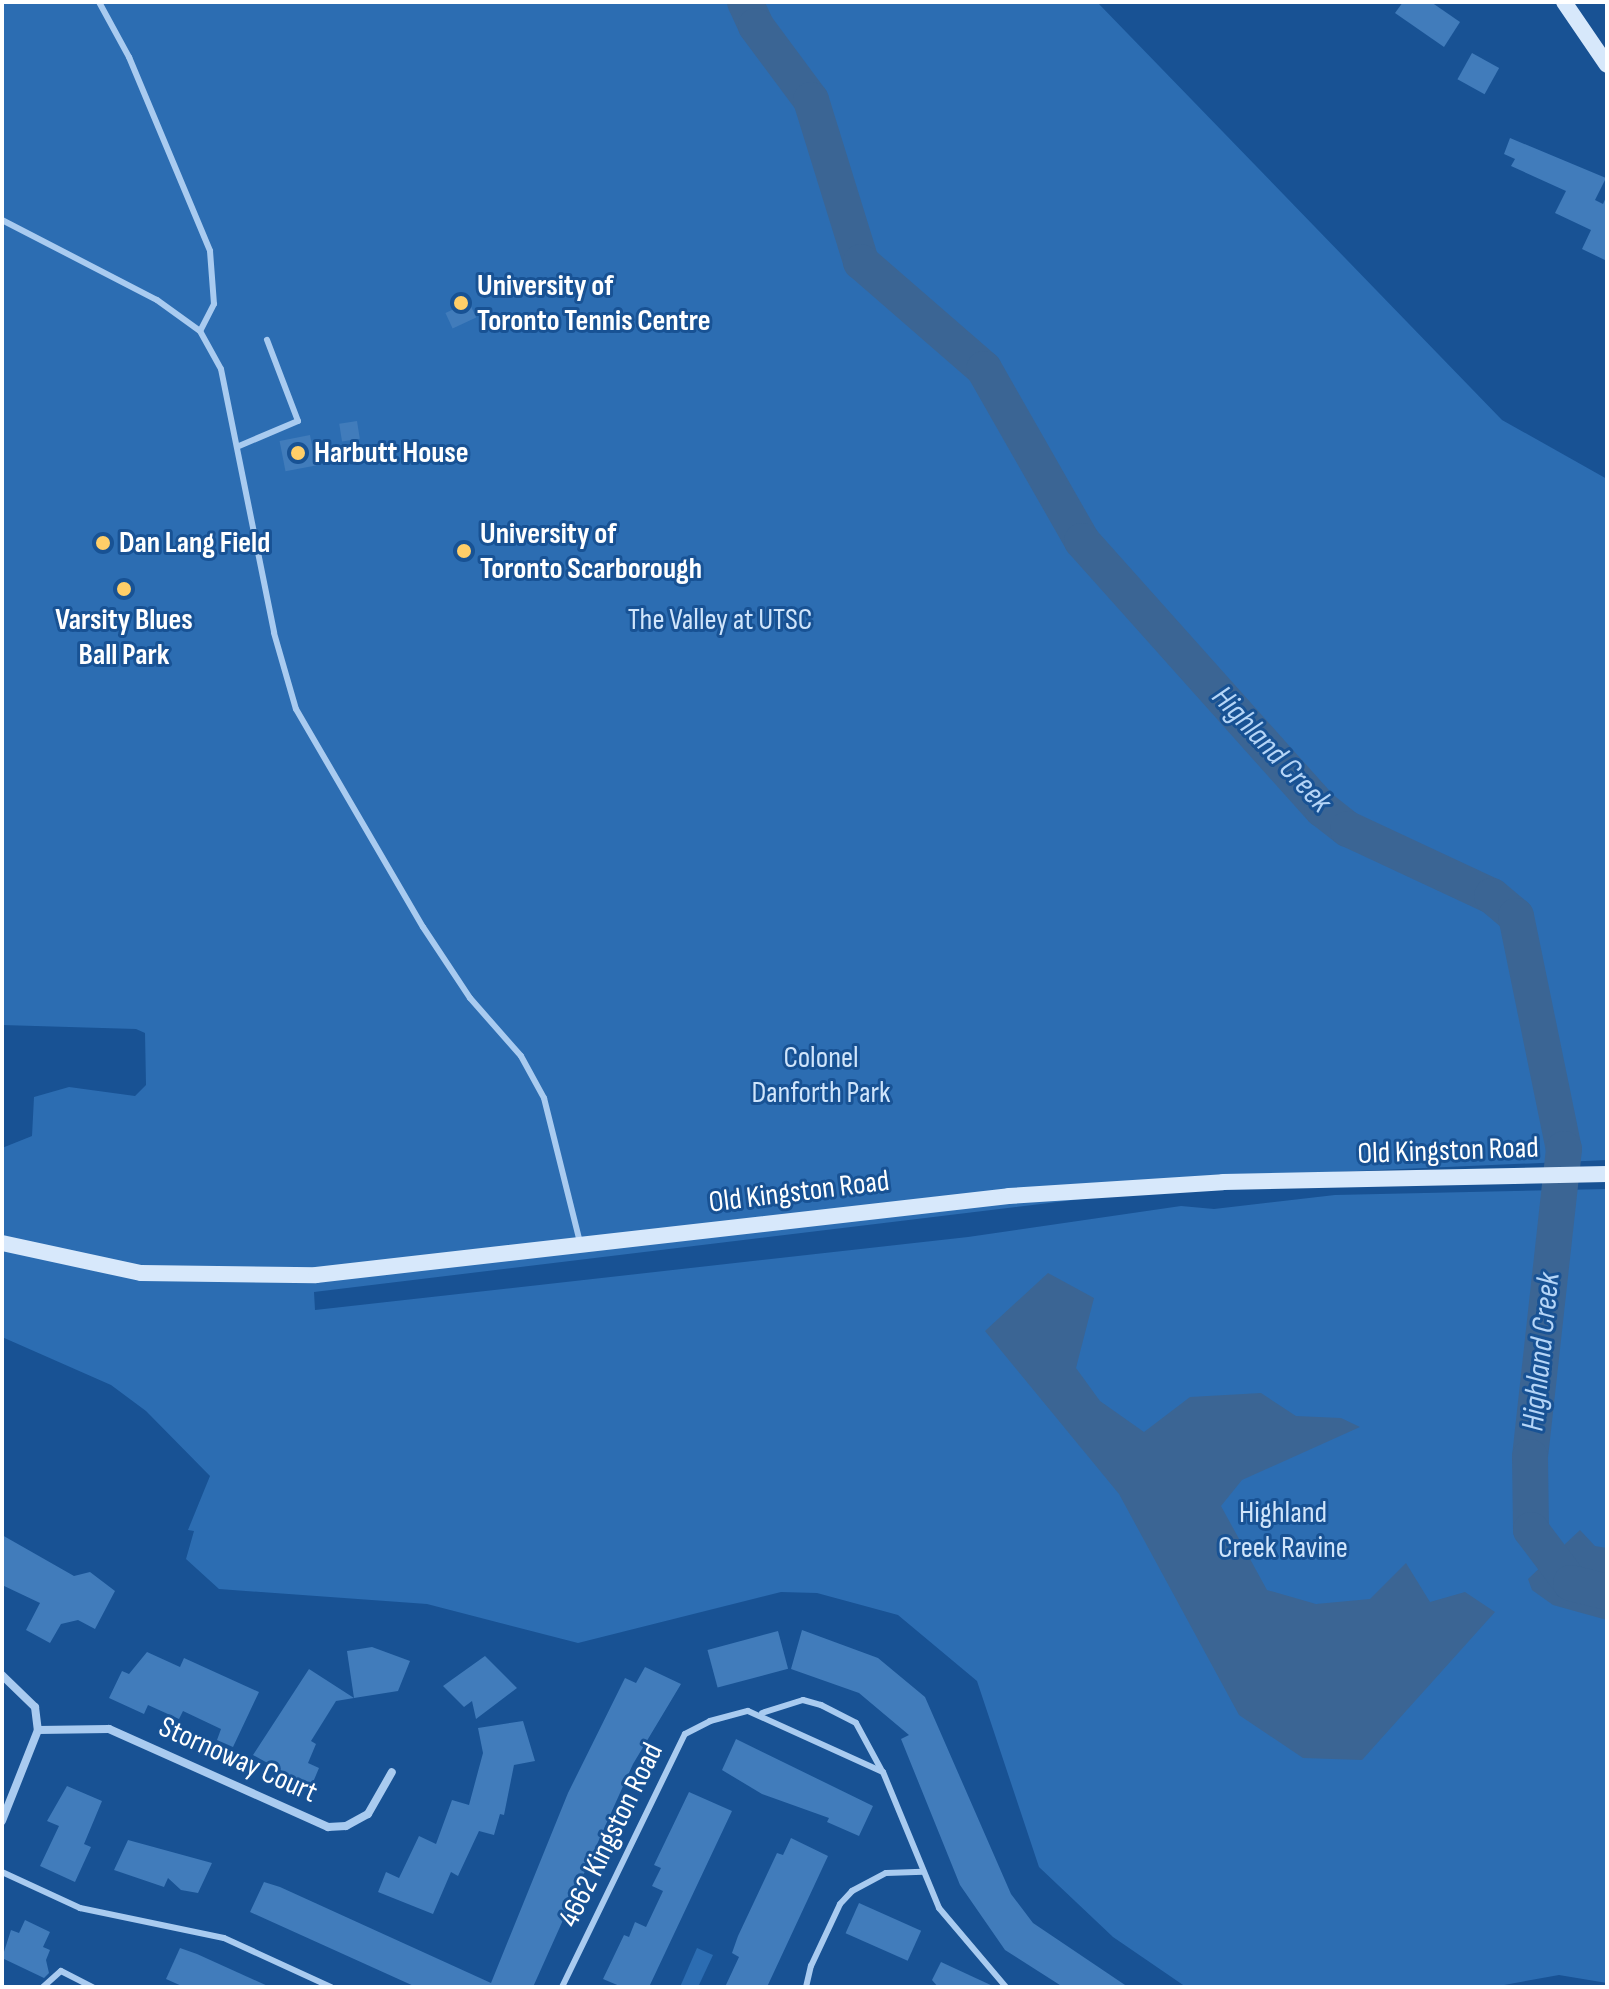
<!DOCTYPE html>
<style>
body{margin:0}
#map{position:relative;width:1609px;height:1989px;overflow:hidden;background:#185294;font-family:"Sofia Sans Condensed",sans-serif}
div>[style]{position:absolute}
[style*='--x']{left:calc(var(--x)*1px);top:calc(var(--y)*1px);width:calc(var(--w)*1px);rotate:calc(var(--a)*1deg)}
.green>*{inset:0;background:#2c6db2}
.water>*{inset:0;background:#3b6594}
.river>*{height:36px;margin:-18px;padding:0 18px;transform-origin:18px;border-radius:18px;background:#3b6594}
.building>*{inset:0;background:#417cbb;transform-origin:0 0}
.lane>*{height:6px;margin:-3px;padding:0 3px;transform-origin:3px;border-radius:3px;background:#a9cbf0}
.street>*{height:8px;margin:-4px;padding:0 4px;transform-origin:4px;border-radius:4px;background:#a9cbf0}
.secondary>*{height:16px;margin:-8px;padding:0 8px;transform-origin:8px;border-radius:8px;background:#d7e8fb}
.dots>*{width:22px;height:22px;translate:-50% -50%;box-sizing:border-box;border:4px solid #185294;border-radius:50%}
span{translate:-50% -50%;white-space:nowrap;text-align:center;line-height:1.15;-webkit-text-stroke:6px #185294;paint-order:stroke}
.poi-label{font-size:30px;color:#fff;font-weight:700}
.left{translate:0 -50%;text-align:left}
.park-label{font-size:30px;color:#d0e5fb}
.street-label{font-size:30px;color:#fff}
.water-label{font-size:32px;color:#b5d5f7;font-style:italic}
.frame{position:absolute;inset:0;border:4px solid #fff;pointer-events:none}
</style>
<div id="map">
<div class="green">
<i style="clip-path:polygon(2px 2px,1097px 2px,1502px 420px,1607px 479px,1607px 1160px,1288px 1174px,314px 1292px,315px 1310px,968px 1237px,1181px 1206px,1214px 1209px,1335px 1195px,1607px 1189px,1607px 1983px,1559px 1975px,1493px 1987px,1186px 1987px,1113px 1937px,1039px 1867px,977px 1681px,898px 1615px,817px 1593px,781px 1592px,578px 1643px,427px 1604px,219px 1589px,186px 1559px,194px 1531px,188px 1530px,210px 1476px,146px 1411px,111px 1385px,2px 1337px,2px 1148px,32px 1136px,34px 1097px,69px 1087px,135px 1096px,146px 1085px,145px 1033px,136px 1029px,2px 1025px)"></i>
<i style="clip-path:polygon(697px 1948px,713px 1955px,698px 1987px,680px 1987px)"></i>
</div>
<div class="water">
<i style="clip-path:polygon(1048px 1273px,1094px 1298px,1076px 1368px,1100px 1401px,1144px 1432px,1190px 1397px,1261px 1393px,1296px 1416px,1341px 1418px,1360px 1427px,1242px 1480px,1221px 1506px,1267px 1590px,1316px 1604px,1370px 1599px,1406px 1563px,1430px 1602px,1465px 1592px,1495px 1612px,1362px 1760px,1303px 1758px,1239px 1715px,1119px 1494px,985px 1331px)"></i>
<i style="clip-path:polygon(1580px 1530px,1595px 1546px,1607px 1548px,1607px 1620px,1553px 1605px,1532px 1590px,1528px 1579px)"></i>
</div>
<div class="river">
<i style="--x:745;--y:2;--w:26;--a:65"></i>
<i style="--x:756;--y:26;--w:92;--a:53.4"></i>
<i style="--x:811;--y:100;--w:170;--a:72.8"></i>
<i style="--x:861;--y:262;--w:163;--a:41"></i>
<i style="--x:984;--y:369;--w:198;--a:60.3"></i>
<i style="--x:1082;--y:541;--w:360;--a:48.2"></i>
<i style="--x:1322;--y:809;--w:33;--a:38"></i>
<i style="--x:1348;--y:829;--w:159;--a:25"></i>
<i style="--x:1492;--y:896;--w:31;--a:40"></i>
<i style="--x:1516;--y:916;--w:238;--a:78.4"></i>
<i style="--x:1564;--y:1149;--w:310;--a:96.3"></i>
<i style="--x:1530;--y:1457;--w:73;--a:89.2"></i>
<i style="--x:1531;--y:1530;--w:66;--a:53"></i>
<i style="--x:1571;--y:1583;--w:37;--a:14"></i>
</div>
<div class="building">
<i style="clip-path:polygon(1403px 2px,1431px 2px,1460px 22px,1444px 47px,1395px 13px)"></i>
<i style="left:1472px;top:53px;width:31px;height:30px;rotate:29deg"></i>
<i style="clip-path:polygon(1510px 138px,1606px 178px,1595px 200px,1603px 204px,1607px 195px,1607px 261px,1582px 249px,1591px 230px,1555px 213px,1566px 191px,1511px 166px,1515px 159px,1504px 154px)"></i>
<i style="left:469px;top:302px;width:17px;height:26px;rotate:65deg"></i>
<i style="left:357px;top:421px;width:18px;height:18px;rotate:81deg"></i>
<i style="left:310px;top:435px;width:31px;height:31px;rotate:79deg"></i>
<i style="clip-path:polygon(2px 1535px,74px 1576px,90px 1572px,115px 1591px,95px 1629px,78px 1620px,61px 1624px,50px 1643px,26px 1630px,40px 1603px,2px 1585px)"></i>
<i style="clip-path:polygon(802px 1630px,878px 1658px,925px 1697px,1011px 1894px,1033px 1923px,1128px 1987px,1063px 1987px,1005px 1950px,960px 1885px,901px 1739px,909px 1735px,859px 1693px,791px 1669px)"></i>
<i style="left:778px;top:1631px;width:39px;height:73px;rotate:75deg"></i>
<i style="clip-path:polygon(372px 1647px,410px 1661px,398px 1691px,354px 1698px,347px 1651px)"></i>
<i style="clip-path:polygon(147px 1652px,180px 1667px,184px 1658px,259px 1692px,233px 1747px,217px 1740px,221px 1729px,183px 1711px,179px 1719px,148px 1705px,144px 1714px,109px 1698px,122px 1671px,129px 1674px)"></i>
<i style="clip-path:polygon(485px 1656px,517px 1688px,476px 1719px,472px 1701px,464px 1707px,443px 1686px)"></i>
<i style="clip-path:polygon(645px 1667px,681px 1684px,633px 1764px,533px 1987px,416px 1987px,250px 1912px,264px 1882px,280px 1887px,491px 1983px,568px 1793px,625px 1678px,636px 1683px)"></i>
<i style="clip-path:polygon(309px 1669px,354px 1698px,336px 1701px,311px 1741px,316px 1744px,308px 1763px,319px 1768px,311px 1787px,253px 1755px)"></i>
<i style="clip-path:polygon(523px 1721px,535px 1761px,514px 1765px,504px 1815px,500px 1814px,494px 1835px,479px 1831px,458px 1876px,451px 1872px,433px 1914px,378px 1892px,386px 1872px,399px 1878px,419px 1836px,436px 1844px,452px 1800px,469px 1805px,483px 1753px,478px 1728px)"></i>
<i style="clip-path:polygon(736px 1739px,873px 1806px,859px 1836px,827px 1822px,829px 1818px,762px 1794px,722px 1770px)"></i>
<i style="clip-path:polygon(67px 1786px,102px 1801px,84px 1844px,91px 1847px,75px 1882px,40px 1866px,59px 1826px,47px 1821px)"></i>
<i style="clip-path:polygon(689px 1792px,732px 1811px,649px 1987px,622px 1987px,603px 1979px,624px 1935px,629px 1937px,635px 1922px,646px 1927px,663px 1891px,652px 1886px,661px 1868px,654px 1865px)"></i>
<i style="clip-path:polygon(791px 1838px,828px 1856px,767px 1987px,725px 1987px,739px 1957px,732px 1953px,738px 1936px,777px 1853px,783px 1855px)"></i>
<i style="clip-path:polygon(128px 1840px,212px 1863px,198px 1893px,181px 1890px,168px 1878px,164px 1887px,114px 1870px)"></i>
<i style="left:859px;top:1903px;width:68px;height:33px;rotate:24deg"></i>
<i style="clip-path:polygon(25px 1920px,50px 1932px,43px 1947px,50px 1950px,46px 1960px,49px 1973px,44px 1978px,2px 1958px,11px 1930px,19px 1933px)"></i>
<i style="clip-path:polygon(180px 1948px,197px 1954px,270px 1987px,184px 1987px,166px 1979px)"></i>
<i style="clip-path:polygon(941px 1962px,995px 1987px,938px 1987px,932px 1980px)"></i>
</div>
<div class="lane">
<i style="--x:99;--y:2;--w:63;--a:61.4"></i>
<i style="--x:129;--y:57;--w:210;--a:67.3"></i>
<i style="--x:210;--y:251;--w:53;--a:85.7"></i>
<i style="--x:214;--y:304;--w:30;--a:117"></i>
<i style="--x:2;--y:220;--w:174;--a:27.3"></i>
<i style="--x:157;--y:300;--w:53;--a:35.8"></i>
<i style="--x:200;--y:331;--w:43;--a:61.1"></i>
<i style="--x:221;--y:369;--w:269;--a:78.6"></i>
<i style="--x:274;--y:633;--w:79;--a:73.9"></i>
<i style="--x:296;--y:709;--w:252;--a:59.8"></i>
<i style="--x:423;--y:927;--w:85;--a:56.5"></i>
<i style="--x:470;--y:998;--w:77;--a:48.7"></i>
<i style="--x:521;--y:1056;--w:48;--a:61.3"></i>
<i style="--x:544;--y:1098;--w:148;--a:76"></i>
<i style="--x:239;--y:446;--w:64;--a:-23"></i>
<i style="--x:298;--y:421;--w:87;--a:-110.9"></i>
<i style="--x:762;--y:1713;--w:43;--a:-17.6"></i>
<i style="--x:803;--y:1700;--w:19;--a:16"></i>
<i style="--x:821;--y:1705;--w:39;--a:27"></i>
<i style="--x:856;--y:1723;--w:55;--a:61.6"></i>
<i style="--x:2;--y:1872;--w:86;--a:24.8"></i>
<i style="--x:80;--y:1908;--w:147;--a:11.8"></i>
<i style="--x:224;--y:1938;--w:118;--a:24.6"></i>
<i style="--x:43;--y:1987;--w:24;--a:-42"></i>
<i style="--x:61;--y:1971;--w:36;--a:27"></i>
<i style="--x:562;--y:1987;--w:281;--a:-64.1"></i>
<i style="--x:685;--y:1734;--w:28;--a:-27"></i>
<i style="--x:710;--y:1721;--w:39;--a:-15"></i>
<i style="--x:748;--y:1711;--w:148;--a:24.3"></i>
<i style="--x:883;--y:1772;--w:147;--a:67.6"></i>
<i style="--x:939;--y:1908;--w:104;--a:49.7"></i>
<i style="--x:806;--y:1987;--w:22;--a:-77"></i>
<i style="--x:811;--y:1966;--w:68;--a:-64.9"></i>
<i style="--x:840;--y:1904;--w:18;--a:-47"></i>
<i style="--x:852;--y:1891;--w:38;--a:-28"></i>
<i style="--x:886;--y:1873;--w:37;--a:-2"></i>
</div>
<div class="street">
<i style="--x:2;--y:1675;--w:46;--a:44.1"></i>
<i style="--x:35;--y:1707;--w:23;--a:83"></i>
<i style="--x:38;--y:1730;--w:98;--a:111.6"></i>
<i style="--x:38;--y:1730;--w:71;--a:-0.8"></i>
<i style="--x:109;--y:1729;--w:240;--a:24.1"></i>
<i style="--x:328;--y:1827;--w:18;--a:-3"></i>
<i style="--x:346;--y:1826;--w:25;--a:-29"></i>
<i style="--x:368;--y:1814;--w:48;--a:-60.3"></i>
</div>
<div class="secondary">
<i style="--x:1564;--y:2;--w:76;--a:55.7"></i>
<i style="--x:2;--y:1243;--w:142;--a:12.2"></i>
<i style="--x:141;--y:1273;--w:175;--a:0.7"></i>
<i style="--x:316;--y:1275;--w:697;--a:-6.5"></i>
<i style="--x:1009;--y:1196;--w:214;--a:-3.7"></i>
<i style="--x:1223;--y:1182;--w:384;--a:-1.2"></i>
</div>
<div class="dots">
<i style="left:461px;top:303px;background:#ffce68"></i>
<i style="left:298px;top:453px;background:#ffce68"></i>
<i style="left:103px;top:543px;background:#ffce68"></i>
<i style="left:464px;top:551px;background:#ffce68"></i>
<i style="left:124px;top:589px;background:#ffce68"></i>
</div>
<div class="poi-label">
<span class="left" style="left:477px;top:303px">University of<br>Toronto Tennis Centre</span>
<span class="left" style="left:314px;top:453px">Harbutt House</span>
<span class="left" style="left:480px;top:551px">University of<br>Toronto Scarborough</span>
<span class="left" style="left:119px;top:543px">Dan Lang Field</span>
<span style="left:124px;top:637px">Varsity Blues<br>Ball Park</span>
</div>
<div class="park-label">
<span style="left:720px;top:620px">The Valley at UTSC</span>
<span style="left:821px;top:1075px">Colonel<br>Danforth Park</span>
<span style="left:1283px;top:1530px">Highland<br>Creek Ravine</span>
</div>
<div class="street-label">
<span style="left:1448px;top:1151px;rotate:-2deg">Old Kingston Road</span>
<span style="left:799px;top:1192px;rotate:-7deg">Old Kingston Road</span>
<span style="left:238px;top:1760px;rotate:24deg">Stornoway Court</span>
<span style="left:611px;top:1835px;rotate:-64deg">4662 Kingston Road</span>
</div>
<div class="water-label">
<span style="left:1271px;top:750px;rotate:47deg">Highland Creek</span>
<span style="left:1542px;top:1352px;rotate:-84deg">Highland Creek</span>
</div>
<div class="frame"></div>
</div>
